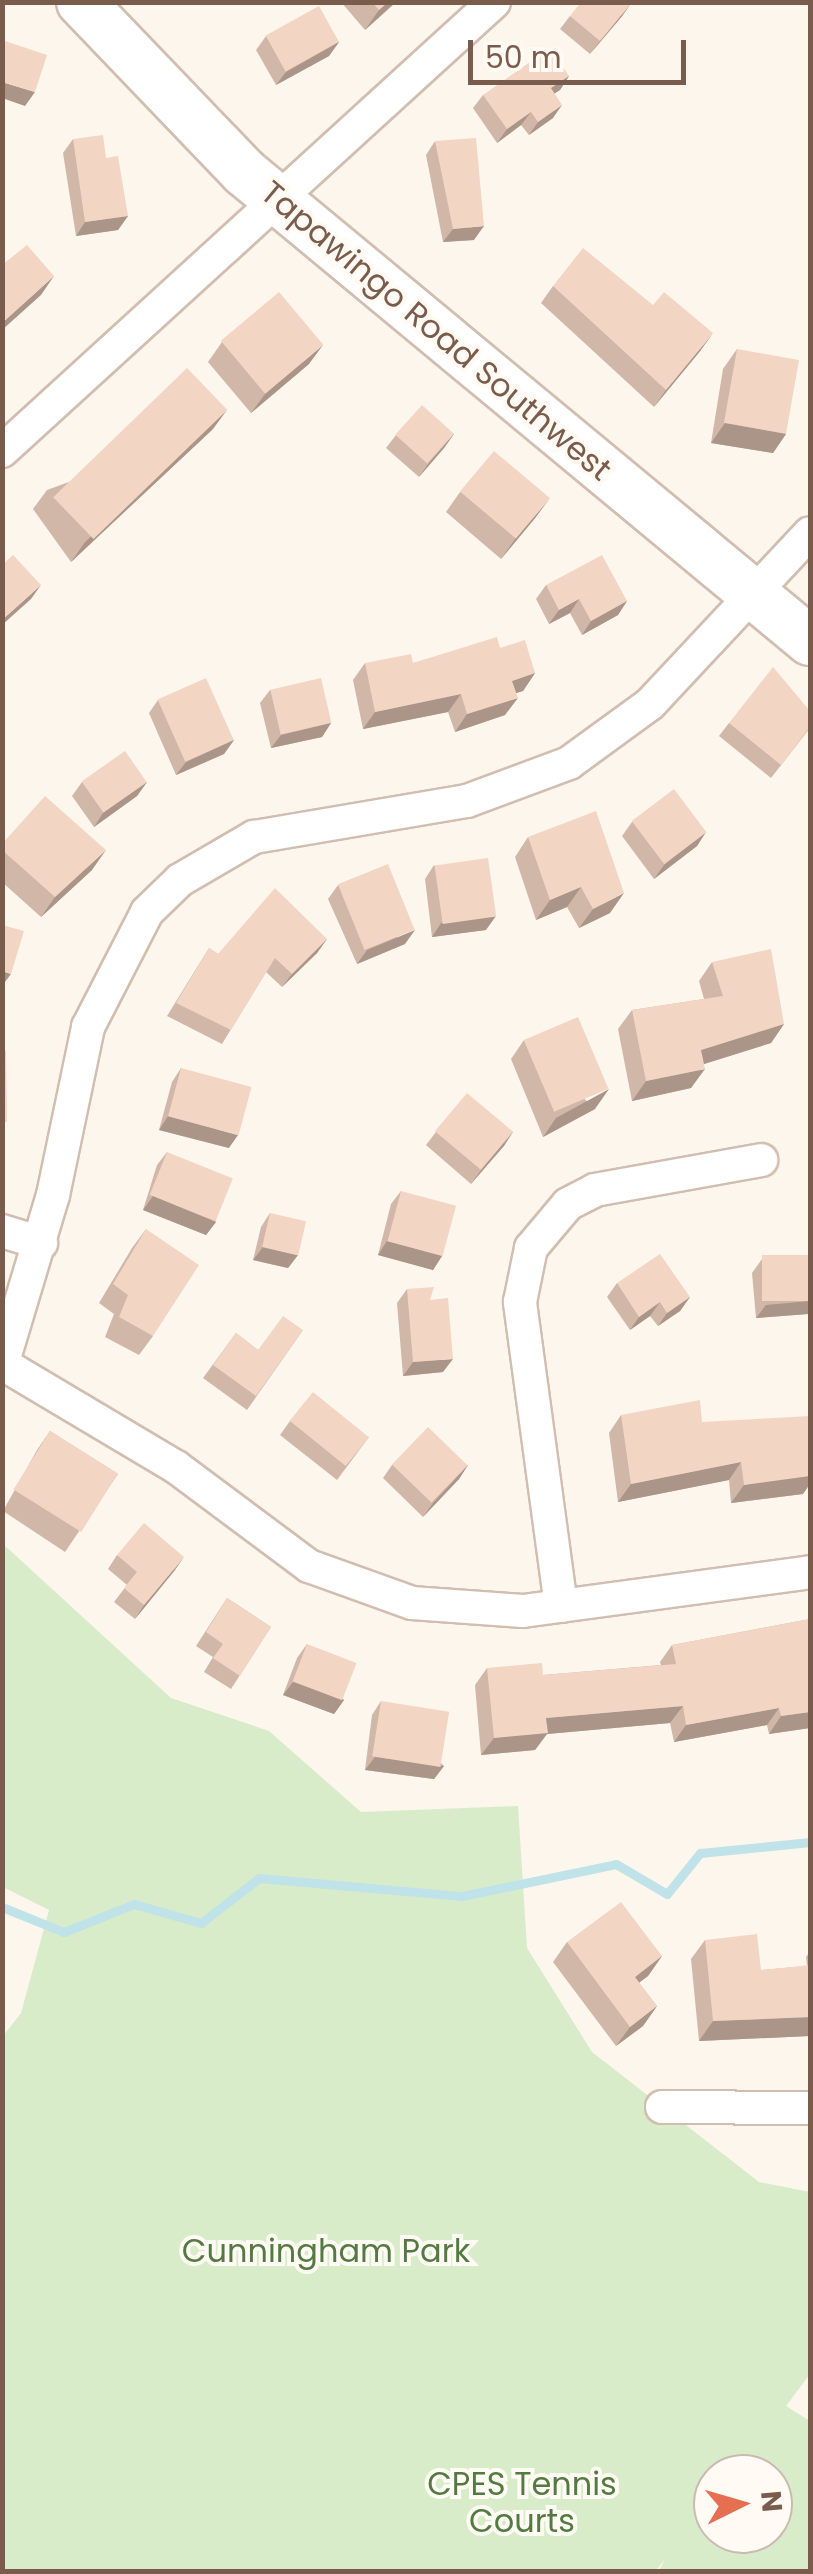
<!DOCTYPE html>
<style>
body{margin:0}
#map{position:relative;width:813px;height:2574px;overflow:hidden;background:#fdf6ec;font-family:Poppins,sans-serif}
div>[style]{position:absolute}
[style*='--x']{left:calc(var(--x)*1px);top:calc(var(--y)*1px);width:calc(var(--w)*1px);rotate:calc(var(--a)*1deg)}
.green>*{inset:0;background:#d8ecc9}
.stream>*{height:9px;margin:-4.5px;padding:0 4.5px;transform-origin:4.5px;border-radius:4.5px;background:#bfe3e8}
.roads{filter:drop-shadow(2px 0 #d1beb0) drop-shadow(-2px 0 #d1beb0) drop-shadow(0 2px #d1beb0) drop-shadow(0 -2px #d1beb0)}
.street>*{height:32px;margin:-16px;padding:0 16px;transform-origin:16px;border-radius:16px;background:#fff}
.secondary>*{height:48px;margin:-24px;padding:0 24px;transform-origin:24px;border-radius:24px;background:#fff}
.wall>*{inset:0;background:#d1b7a8}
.shaded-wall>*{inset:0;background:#aa9588}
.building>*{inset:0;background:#f3d5c3;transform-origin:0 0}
span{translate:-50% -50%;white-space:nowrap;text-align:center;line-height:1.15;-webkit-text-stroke:8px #fffaf3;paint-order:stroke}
.street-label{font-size:32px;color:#7a5c4d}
.park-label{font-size:32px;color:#537a41}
.frame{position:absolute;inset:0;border:5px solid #7a5c4d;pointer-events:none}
.north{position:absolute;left:693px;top:2454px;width:100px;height:100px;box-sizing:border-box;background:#fffaf3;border:2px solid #cabbb1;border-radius:50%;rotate:85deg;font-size:28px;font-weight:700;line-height:40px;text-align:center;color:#7a5c4d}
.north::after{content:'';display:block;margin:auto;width:35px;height:45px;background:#e76f51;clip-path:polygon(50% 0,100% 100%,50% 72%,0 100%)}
.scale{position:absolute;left:468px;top:40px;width:218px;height:45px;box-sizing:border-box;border:5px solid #7a5c4d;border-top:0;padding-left:12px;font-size:30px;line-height:35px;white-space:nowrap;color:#7a5c4d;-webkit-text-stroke:8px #fffaf3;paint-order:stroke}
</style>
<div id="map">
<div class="green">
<i style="clip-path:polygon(evenodd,2px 1543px,171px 1698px,269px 1731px,361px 1812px,518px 1806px,527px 1948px,592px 2052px,759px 2182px,810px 2192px,810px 2374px,786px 2406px,810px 2421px,810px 2571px,659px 2571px,665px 2559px,655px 2572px,3px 2571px,3px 2036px,21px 2013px,49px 1910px,3px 1887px,2px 1543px,713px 2474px,773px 2474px,773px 2534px,713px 2534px,713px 2474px)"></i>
</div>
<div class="stream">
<i style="--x:2;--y:1907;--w:67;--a:22"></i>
<i style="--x:64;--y:1932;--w:75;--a:-21.8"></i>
<i style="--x:134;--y:1904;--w:70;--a:15.8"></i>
<i style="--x:201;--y:1923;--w:73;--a:-37.8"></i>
<i style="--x:259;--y:1878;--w:204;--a:5.1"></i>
<i style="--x:462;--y:1896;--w:157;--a:-11.7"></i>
<i style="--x:616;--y:1864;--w:59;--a:30.5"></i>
<i style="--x:667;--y:1894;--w:53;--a:-51.2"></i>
<i style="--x:700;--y:1853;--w:111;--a:-5.7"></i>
</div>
<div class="roads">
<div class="street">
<i style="--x:2;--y:451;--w:666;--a:-42.38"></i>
<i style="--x:2;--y:1231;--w:41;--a:17.1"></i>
<i style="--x:3;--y:1364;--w:201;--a:30.8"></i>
<i style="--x:176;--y:1467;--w:166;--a:36.7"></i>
<i style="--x:309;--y:1566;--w:109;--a:19.8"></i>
<i style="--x:412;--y:1603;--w:111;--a:4.1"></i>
<i style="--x:523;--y:1611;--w:290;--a:-7.7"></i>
<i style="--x:2;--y:1365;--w:177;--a:-73.3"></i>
<i style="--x:53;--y:1195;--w:172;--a:-78.2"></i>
<i style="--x:88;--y:1027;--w:129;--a:-62.8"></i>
<i style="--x:147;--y:912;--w:46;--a:-44.1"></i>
<i style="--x:180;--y:880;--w:86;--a:-30.2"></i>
<i style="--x:254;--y:837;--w:216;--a:-9.6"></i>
<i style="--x:467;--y:801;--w:109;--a:-20.4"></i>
<i style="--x:569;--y:763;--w:100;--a:-36.1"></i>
<i style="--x:650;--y:704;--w:234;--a:-46.9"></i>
<i style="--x:561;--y:1606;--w:307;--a:-97.7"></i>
<i style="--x:520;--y:1302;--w:55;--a:-78.5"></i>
<i style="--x:531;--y:1248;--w:57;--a:-49.9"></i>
<i style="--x:568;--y:1204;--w:30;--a:-27"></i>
<i style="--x:595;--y:1190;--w:169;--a:-10.2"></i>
<i style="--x:662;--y:2107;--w:148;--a:0.4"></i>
</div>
<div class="secondary">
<i style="--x:81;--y:2;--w:236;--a:46.2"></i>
<i style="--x:244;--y:172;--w:735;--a:39.65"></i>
</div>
</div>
<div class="wall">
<i style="clip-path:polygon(341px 2px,396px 2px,365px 30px)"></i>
<i style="clip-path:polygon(623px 15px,590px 54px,560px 29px,570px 16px)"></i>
<i style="clip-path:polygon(266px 36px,339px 42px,329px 56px,276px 85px,256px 50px)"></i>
<i style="clip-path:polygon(569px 76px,560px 90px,554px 93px,553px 118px,529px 135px,521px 125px,497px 143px,473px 108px,483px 95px)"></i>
<i style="clip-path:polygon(73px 139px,106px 158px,128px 216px,118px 230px,76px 236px,63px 153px)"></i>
<i style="clip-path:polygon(435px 141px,474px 240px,443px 242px,426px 155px)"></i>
<i style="clip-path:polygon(553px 286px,701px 350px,654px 407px,541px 303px)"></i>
<i style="clip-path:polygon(222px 342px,309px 364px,251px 413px,208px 362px)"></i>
<i style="clip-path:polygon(737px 349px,786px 434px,773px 453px,711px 443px,723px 369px)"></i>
<i style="clip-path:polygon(213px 429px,71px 562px,33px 509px,47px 490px)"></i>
<i style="clip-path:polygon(454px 434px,444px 448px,419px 477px,386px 448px,396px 435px)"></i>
<i style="clip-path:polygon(460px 492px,536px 517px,501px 559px,446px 512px)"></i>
<i style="clip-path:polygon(546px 585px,627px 601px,618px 615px,582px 635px,570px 613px,549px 624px,536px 599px)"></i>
<i style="clip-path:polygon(500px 648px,535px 673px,523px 691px,516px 693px,505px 715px,455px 732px,448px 712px,363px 729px,353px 680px,365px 663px,413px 663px)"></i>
<i style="clip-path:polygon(270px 690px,331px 723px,322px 737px,271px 748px,260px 703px)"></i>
<i style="clip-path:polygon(158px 700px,234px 740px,224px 754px,176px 775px,149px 713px)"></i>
<i style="clip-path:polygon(729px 723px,810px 728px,771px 778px,719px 736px)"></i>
<i style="clip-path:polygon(82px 782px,147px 782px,137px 796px,94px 827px,72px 796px)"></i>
<i style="clip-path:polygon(632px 822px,706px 832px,697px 846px,654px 879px,622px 836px)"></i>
<i style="clip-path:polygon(528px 837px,610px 913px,579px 928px,567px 907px,536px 920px,515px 857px)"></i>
<i style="clip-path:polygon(2px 844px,92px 870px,41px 917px,2px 882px)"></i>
<i style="clip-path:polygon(434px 865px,486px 930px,432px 937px,425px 879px)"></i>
<i style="clip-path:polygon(338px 885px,405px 944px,357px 964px,328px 899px)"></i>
<i style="clip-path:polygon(327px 939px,317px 953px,282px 987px,266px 972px,222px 1044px,167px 1016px,209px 948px,218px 954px)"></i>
<i style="clip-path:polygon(712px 962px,784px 1024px,771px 1043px,704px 1064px,691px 1088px,632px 1101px,618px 1029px,632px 1010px,704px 999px,699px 981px)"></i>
<i style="clip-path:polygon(524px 1040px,595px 1109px,543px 1137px,511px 1059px)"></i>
<i style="clip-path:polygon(181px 1068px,229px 1148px,159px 1130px,172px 1082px)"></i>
<i style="clip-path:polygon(436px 1132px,513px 1132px,471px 1184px,426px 1145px)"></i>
<i style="clip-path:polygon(167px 1152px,216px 1222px,206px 1235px,143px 1210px,157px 1165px)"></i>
<i style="clip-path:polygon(401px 1191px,442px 1256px,433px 1270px,378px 1255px,391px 1204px)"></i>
<i style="clip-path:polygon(270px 1213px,298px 1255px,288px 1268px,253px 1260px,261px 1227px)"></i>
<i style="clip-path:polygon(146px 1229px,153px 1336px,139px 1355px,105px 1337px,114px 1314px,99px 1303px,132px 1248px)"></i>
<i style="clip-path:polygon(810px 1255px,810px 1311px,808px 1314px,756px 1318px,752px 1273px,762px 1259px)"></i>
<i style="clip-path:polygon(617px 1283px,690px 1297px,680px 1311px,658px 1326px,650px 1316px,630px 1330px,607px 1297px)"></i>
<i style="clip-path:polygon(407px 1289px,443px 1372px,403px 1376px,397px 1303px)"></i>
<i style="clip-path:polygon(303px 1330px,247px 1410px,203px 1378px,236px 1333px,258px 1350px)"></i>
<i style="clip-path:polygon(621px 1415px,702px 1422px,809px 1484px,803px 1494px,731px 1503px,729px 1480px,618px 1502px,609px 1433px)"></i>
<i style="clip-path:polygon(290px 1421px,369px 1437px,337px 1480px,280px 1435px)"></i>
<i style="clip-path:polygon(50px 1431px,118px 1474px,65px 1552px,3px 1511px,37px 1450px)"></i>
<i style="clip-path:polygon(392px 1465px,468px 1465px,459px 1479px,423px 1517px,383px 1478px)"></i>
<i style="clip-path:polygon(117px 1555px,175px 1570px,135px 1619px,114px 1602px,127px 1585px,108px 1569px)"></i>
<i style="clip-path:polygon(227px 1598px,271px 1627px,231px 1689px,204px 1672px,213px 1657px,196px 1646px)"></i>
<i style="clip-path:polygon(810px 1619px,810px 1728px,769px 1734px,767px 1725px,674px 1742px,670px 1723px,547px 1734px,535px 1750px,481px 1755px,475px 1685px,487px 1668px,543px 1675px,661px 1665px,660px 1662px,672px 1645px)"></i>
<i style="clip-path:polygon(307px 1644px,344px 1700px,334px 1714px,283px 1695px,297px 1658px)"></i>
<i style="clip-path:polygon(381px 1701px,444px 1766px,434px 1779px,365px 1770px,372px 1715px)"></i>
<i style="clip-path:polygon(705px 1940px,761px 1970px,807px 1966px,806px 1957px,810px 1951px,810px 2036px,699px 2041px,691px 1959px)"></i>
<i style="clip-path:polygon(567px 1942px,662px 1956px,648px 1976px,639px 1983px,657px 2006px,643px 2026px,616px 2046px,553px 1962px)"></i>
</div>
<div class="shaded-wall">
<i style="clip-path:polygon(388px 2px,396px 2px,365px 30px,379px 10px)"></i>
<i style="clip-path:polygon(632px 2px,623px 15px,590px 54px,600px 41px)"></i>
<i style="clip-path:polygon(339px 42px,329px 56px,276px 85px,286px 72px)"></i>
<i style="clip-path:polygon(569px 76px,560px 90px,542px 102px,551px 88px)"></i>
<i style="clip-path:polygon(2px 82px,35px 92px,25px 106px,2px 98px)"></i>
<i style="clip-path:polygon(562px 105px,553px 118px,529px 135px,538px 122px)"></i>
<i style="clip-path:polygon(531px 112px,521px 125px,497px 143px,507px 129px)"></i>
<i style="clip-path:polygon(128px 216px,118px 230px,76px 236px,85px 222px)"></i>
<i style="clip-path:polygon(484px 226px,474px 240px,443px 242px,453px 229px)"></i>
<i style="clip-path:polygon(54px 276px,41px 295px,2px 330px,2px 323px)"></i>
<i style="clip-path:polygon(713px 333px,701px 350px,654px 407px,666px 390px)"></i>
<i style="clip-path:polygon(323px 345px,309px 364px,251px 413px,265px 394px)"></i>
<i style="clip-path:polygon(227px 410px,213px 429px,71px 562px,85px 542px)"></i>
<i style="clip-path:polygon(725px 423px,786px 434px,773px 453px,711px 443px)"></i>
<i style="clip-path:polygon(454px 434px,444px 448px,419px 477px,428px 464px)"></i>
<i style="clip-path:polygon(550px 498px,536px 517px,501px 559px,515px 539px)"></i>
<i style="clip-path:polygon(41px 585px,31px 599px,2px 625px,2px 620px)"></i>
<i style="clip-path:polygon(579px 599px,570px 613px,549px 624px,559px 610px)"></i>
<i style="clip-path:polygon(627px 601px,618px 615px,582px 635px,591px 621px)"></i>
<i style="clip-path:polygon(535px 673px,523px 691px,500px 698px,512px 681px)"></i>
<i style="clip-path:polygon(461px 694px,448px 712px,363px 729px,375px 712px)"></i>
<i style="clip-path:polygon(518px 698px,505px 715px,455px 732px,467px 714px)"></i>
<i style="clip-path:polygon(331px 723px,322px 737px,271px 748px,281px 735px)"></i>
<i style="clip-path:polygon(234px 740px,224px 754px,176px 775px,186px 762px)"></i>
<i style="clip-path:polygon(147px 782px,137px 796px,94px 827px,103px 813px)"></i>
<i style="clip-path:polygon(706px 832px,697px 846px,654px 879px,664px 865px)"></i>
<i style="clip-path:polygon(106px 850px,92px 870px,41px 917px,55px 897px)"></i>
<i style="clip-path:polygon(581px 887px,567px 907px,536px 920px,550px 900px)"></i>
<i style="clip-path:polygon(624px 893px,610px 913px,579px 928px,593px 909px)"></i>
<i style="clip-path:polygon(496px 916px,486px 930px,432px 937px,441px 923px)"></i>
<i style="clip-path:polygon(415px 930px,405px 944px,357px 964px,367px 950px)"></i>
<i style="clip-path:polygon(327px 939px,317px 953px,282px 987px,292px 974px)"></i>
<i style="clip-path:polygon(2px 971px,11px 974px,2px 986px)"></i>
<i style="clip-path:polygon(784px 1024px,771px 1043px,688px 1069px,701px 1050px)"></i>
<i style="clip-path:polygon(705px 1069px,691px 1088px,632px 1101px,646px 1081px)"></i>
<i style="clip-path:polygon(609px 1089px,595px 1109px,543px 1137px,556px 1118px)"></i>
<i style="clip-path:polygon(168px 1116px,238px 1135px,229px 1148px,159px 1130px)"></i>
<i style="clip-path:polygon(513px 1132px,504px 1146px,471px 1184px,481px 1170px)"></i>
<i style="clip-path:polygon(153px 1196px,216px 1222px,206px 1235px,143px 1210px)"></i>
<i style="clip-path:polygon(387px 1241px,442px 1256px,433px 1270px,378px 1255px)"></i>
<i style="clip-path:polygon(263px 1247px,298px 1255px,288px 1268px,253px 1260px)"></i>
<i style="clip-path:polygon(690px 1297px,680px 1311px,658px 1326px,667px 1313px)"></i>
<i style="clip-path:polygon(810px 1301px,810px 1311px,808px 1314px,756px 1318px,766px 1305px)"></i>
<i style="clip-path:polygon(660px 1302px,650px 1316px,630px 1330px,639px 1317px)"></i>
<i style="clip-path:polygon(453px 1359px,443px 1372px,403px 1376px,413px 1362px)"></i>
<i style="clip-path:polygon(741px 1462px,729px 1480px,618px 1502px,631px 1484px)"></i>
<i style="clip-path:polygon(468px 1465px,459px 1479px,423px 1517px,433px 1503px)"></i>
<i style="clip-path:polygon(810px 1472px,810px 1484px,803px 1494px,731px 1503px,744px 1485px)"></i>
<i style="clip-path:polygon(184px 1557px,175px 1570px,135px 1619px,144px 1605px)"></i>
<i style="clip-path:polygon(293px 1682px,344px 1700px,334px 1714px,283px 1695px)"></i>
<i style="clip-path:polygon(683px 1706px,670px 1723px,547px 1734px,535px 1750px,481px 1755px,494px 1738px,546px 1718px)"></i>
<i style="clip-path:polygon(779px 1708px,767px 1725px,674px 1742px,686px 1725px)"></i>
<i style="clip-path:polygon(810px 1712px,810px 1728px,769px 1734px,781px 1716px)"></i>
<i style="clip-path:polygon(375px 1757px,444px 1766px,434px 1779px,365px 1770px)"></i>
<i style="clip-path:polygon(662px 1956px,648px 1976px,621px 1996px,635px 1977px)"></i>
<i style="clip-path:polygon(657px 2006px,643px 2026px,616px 2046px,630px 2027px)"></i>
<i style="clip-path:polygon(810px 2017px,810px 2036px,699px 2041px,713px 2021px)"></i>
</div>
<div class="building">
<i style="clip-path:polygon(372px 2px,388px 2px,379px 10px)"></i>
<i style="clip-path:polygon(581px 2px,632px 2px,600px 41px,570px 16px)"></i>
<i style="left:319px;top:6px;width:41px;height:61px;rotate:61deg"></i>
<i style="clip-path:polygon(2px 40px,47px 55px,35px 92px,2px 82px)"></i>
<i style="clip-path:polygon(550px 48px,569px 76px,551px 88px,562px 105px,538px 122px,531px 112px,507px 129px,483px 95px)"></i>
<i style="clip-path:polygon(103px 135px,106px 158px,118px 156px,128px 216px,85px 222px,73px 139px)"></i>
<i style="clip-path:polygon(476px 138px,484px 226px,453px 229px,435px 141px)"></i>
<i style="clip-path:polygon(27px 245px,54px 276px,2px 323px,2px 265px)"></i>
<i style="clip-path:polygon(583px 248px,653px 305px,664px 292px,713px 333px,666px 390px,553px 286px)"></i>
<i style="left:279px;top:292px;width:69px;height:76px;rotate:50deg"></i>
<i style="left:737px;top:349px;width:63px;height:75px;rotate:10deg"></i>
<i style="left:187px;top:368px;width:58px;height:186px;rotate:46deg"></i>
<i style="left:422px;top:405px;width:43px;height:40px;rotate:42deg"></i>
<i style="left:494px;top:451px;width:73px;height:53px;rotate:40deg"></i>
<i style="clip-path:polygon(13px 555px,41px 585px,2px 620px,2px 565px)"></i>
<i style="clip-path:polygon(602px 555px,627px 601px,591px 621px,579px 599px,559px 610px,546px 585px)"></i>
<i style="clip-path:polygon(497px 637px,500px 648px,525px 640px,535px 673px,512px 681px,518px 698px,467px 714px,461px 694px,375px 712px,365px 663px,411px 654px,413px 663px)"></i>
<i style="clip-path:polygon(773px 667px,810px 711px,810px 727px,781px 765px,729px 723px)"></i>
<i style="left:206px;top:678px;width:68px;height:53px;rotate:66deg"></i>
<i style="left:321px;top:678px;width:46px;height:52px;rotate:77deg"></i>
<i style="left:125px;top:751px;width:38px;height:53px;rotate:55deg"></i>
<i style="left:674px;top:789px;width:54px;height:53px;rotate:53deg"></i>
<i style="clip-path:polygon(45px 796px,106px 850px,55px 897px,2px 850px,2px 844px)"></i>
<i style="clip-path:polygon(596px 811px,624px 893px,593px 909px,581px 887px,550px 900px,528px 837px)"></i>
<i style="left:488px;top:858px;width:59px;height:54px;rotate:82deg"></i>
<i style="left:388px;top:864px;width:71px;height:54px;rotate:68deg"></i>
<i style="clip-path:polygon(275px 888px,327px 939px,292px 974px,275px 958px,231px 1030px,176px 1003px,209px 948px,218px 954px)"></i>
<i style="clip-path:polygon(2px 925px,24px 931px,11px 974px,2px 971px)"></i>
<i style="clip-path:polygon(771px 949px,784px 1024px,701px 1050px,705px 1069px,646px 1081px,632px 1010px,723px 996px,712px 962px)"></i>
<i style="left:578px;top:1017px;width:78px;height:59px;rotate:67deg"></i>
<i style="clip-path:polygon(2px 1051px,6px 1051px,7px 1122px,2px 1122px)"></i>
<i style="left:181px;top:1068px;width:73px;height:50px;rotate:15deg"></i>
<i style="left:467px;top:1093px;width:60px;height:50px;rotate:40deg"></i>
<i style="left:167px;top:1152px;width:71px;height:46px;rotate:22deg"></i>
<i style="left:401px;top:1191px;width:57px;height:52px;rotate:15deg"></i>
<i style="left:270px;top:1213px;width:37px;height:35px;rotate:13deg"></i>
<i style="clip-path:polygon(146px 1229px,199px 1265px,153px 1336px,119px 1317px,128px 1295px,113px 1284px)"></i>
<i style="clip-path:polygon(660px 1254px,690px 1297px,667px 1313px,660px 1302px,639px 1317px,617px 1283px)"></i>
<i style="left:810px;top:1255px;width:46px;height:48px;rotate:90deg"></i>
<i style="clip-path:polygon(434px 1287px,430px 1300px,448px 1298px,453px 1359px,413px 1362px,407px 1289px)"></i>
<i style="clip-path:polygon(283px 1316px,303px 1330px,256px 1396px,213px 1365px,236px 1333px,258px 1350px)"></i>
<i style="left:313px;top:1392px;width:72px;height:37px;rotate:39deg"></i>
<i style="clip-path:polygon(700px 1400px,702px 1422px,810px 1416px,810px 1476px,744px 1485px,741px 1462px,631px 1484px,621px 1415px)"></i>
<i style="left:428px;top:1427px;width:55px;height:52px;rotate:44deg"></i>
<i style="left:50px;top:1431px;width:80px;height:69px;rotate:32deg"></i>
<i style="clip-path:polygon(144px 1523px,184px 1557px,144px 1605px,124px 1588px,137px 1572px,117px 1555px)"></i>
<i style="clip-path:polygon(227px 1598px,271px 1627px,240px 1676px,213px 1658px,223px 1644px,206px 1632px)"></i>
<i style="clip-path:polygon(810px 1619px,810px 1712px,781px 1716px,779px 1708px,686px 1725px,683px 1706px,546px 1718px,548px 1733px,494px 1738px,487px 1668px,542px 1663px,543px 1675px,676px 1664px,672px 1645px)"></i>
<i style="left:307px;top:1644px;width:53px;height:40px;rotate:21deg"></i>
<i style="left:381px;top:1701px;width:69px;height:56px;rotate:9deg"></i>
<i style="clip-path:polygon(621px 1902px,662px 1956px,635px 1977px,657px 2006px,630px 2027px,567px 1942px)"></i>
<i style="clip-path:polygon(757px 1934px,761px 1970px,810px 1965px,810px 2017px,713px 2021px,705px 1940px)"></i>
</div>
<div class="street-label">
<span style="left:436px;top:331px;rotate:40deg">Tapawingo Road Southwest</span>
</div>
<div class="park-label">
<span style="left:326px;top:2251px">Cunningham Park</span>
<span style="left:522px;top:2503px">CPES Tennis<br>Courts</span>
</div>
<div class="frame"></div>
<div class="north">N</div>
<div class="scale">50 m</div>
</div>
